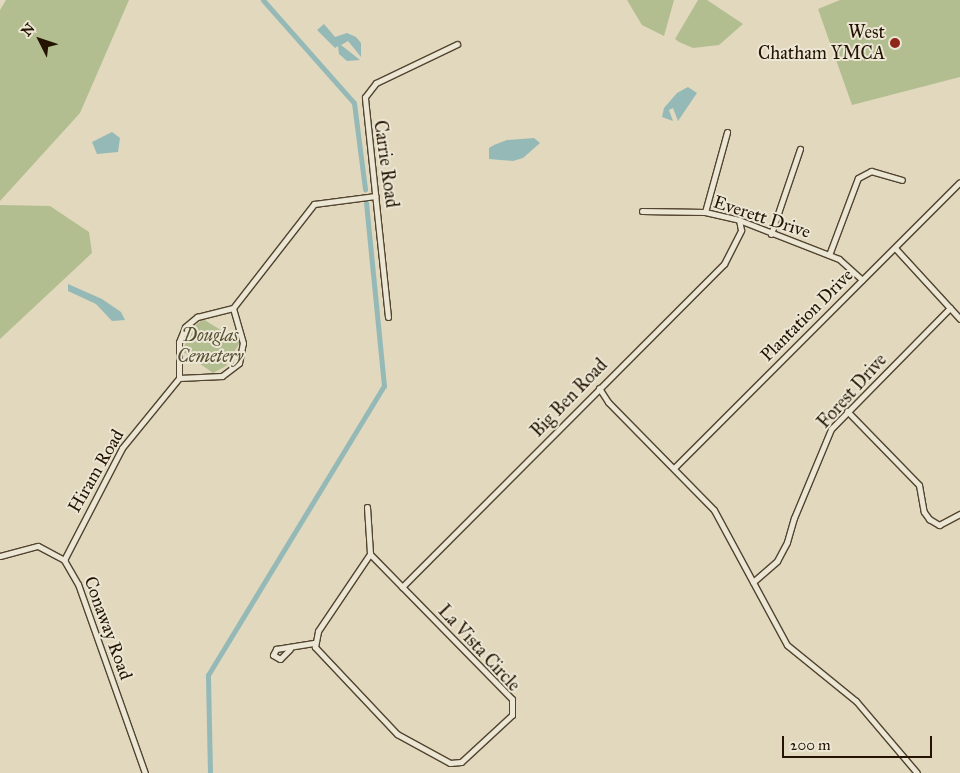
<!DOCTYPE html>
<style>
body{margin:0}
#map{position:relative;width:960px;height:773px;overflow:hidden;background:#e1d8bd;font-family:"IM FELL Great Primer",serif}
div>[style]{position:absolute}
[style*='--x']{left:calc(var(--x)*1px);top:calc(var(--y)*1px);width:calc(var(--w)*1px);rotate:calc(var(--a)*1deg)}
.green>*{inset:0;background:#b3be90}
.water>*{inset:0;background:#95b9b6}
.stream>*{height:1px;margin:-0.5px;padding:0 0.5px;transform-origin:0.5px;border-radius:0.5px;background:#95b9b6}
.canal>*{height:5px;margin:-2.5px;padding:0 2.5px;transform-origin:2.5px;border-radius:2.5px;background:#95b9b6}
.roads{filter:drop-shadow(1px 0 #52442f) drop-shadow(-1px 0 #52442f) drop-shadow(0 1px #52442f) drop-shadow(0 -1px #52442f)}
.street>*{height:5px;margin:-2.5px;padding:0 2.5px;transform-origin:2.5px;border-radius:2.5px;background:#ece6d4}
.dots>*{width:14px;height:14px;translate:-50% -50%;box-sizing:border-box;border:2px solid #ece6d4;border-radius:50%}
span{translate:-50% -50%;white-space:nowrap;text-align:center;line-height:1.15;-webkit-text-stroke:4px #ece6d4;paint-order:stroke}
.poi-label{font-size:18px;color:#231300}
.right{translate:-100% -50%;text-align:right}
.street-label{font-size:18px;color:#231300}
.park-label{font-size:18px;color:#554f32;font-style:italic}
.north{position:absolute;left:15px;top:15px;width:50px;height:50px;-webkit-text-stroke:4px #ece6d4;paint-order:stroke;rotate:311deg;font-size:14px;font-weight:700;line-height:20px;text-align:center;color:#231300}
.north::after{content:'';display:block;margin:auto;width:18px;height:22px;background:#231300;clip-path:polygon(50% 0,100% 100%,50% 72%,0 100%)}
.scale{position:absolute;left:782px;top:736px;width:150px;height:22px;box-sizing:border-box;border:2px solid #231300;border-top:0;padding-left:6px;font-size:15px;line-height:18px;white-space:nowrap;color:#231300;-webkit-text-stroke:4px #ece6d4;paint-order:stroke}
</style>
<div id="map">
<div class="green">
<i style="clip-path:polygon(6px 0,129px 0,80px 113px,0 201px,0 10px)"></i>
<i style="clip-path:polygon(627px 0,674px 0,664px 36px,642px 25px)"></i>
<i style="clip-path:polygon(698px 0,707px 0,743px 24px,719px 45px,693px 48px,679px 42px,675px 39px)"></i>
<i style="clip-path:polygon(840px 0,960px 0,960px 77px,852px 105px,818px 9px)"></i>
<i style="clip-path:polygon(0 205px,50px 206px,89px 232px,92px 253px,0 339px)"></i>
<i style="clip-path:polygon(203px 319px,240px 342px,226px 366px,213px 373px,182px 351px,193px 328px)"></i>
</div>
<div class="water">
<i style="clip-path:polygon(324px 24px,335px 37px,347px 33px,356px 37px,361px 43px,361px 57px,348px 41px,341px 45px,360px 60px,347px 61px,339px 54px,338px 46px,335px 48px,317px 30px)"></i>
<i style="clip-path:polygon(688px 87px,697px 93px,678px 121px,673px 108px,669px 110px,673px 121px,662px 117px,664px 108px,677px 93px)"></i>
<i style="clip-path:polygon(112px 132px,120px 138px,118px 152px,97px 154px,92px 142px)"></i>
<i style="clip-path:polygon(534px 138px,540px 143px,523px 158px,513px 161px,489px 159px,489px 148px,494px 145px,507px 140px)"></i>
<i style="clip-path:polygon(68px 284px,102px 299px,121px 312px,125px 320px,112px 321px,96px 304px,68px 291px)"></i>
</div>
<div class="stream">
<i style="--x:365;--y:189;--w:3;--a:90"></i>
<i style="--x:366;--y:200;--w:3;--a:90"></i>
</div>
<div class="canal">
<i style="--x:263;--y:0;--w:137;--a:48.5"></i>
<i style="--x:354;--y:103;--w:87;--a:82.7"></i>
<i style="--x:210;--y:773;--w:98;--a:-91.2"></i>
<i style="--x:208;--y:675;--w:338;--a:-58.7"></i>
<i style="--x:384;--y:386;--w:184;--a:-95.6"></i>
</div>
<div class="roads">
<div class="street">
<i style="--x:642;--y:211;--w:63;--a:0.9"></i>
<i style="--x:705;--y:212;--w:35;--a:13"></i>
<i style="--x:739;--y:220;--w:107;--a:21.3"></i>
<i style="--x:839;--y:259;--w:31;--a:42"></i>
<i style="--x:705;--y:212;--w:83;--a:-74.6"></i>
<i style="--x:771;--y:234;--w:90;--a:-71.2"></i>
<i style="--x:895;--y:248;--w:96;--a:47.5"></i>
<i style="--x:829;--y:255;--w:82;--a:-69.4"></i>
<i style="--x:858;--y:178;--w:15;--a:-28"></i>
<i style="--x:871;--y:171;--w:32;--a:16"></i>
<i style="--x:388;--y:317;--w:221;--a:-96"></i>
<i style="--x:365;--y:97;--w:18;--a:-52"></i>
<i style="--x:376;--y:83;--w:90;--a:-25.7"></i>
<i style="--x:179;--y:378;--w:43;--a:-2.7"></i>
<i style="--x:222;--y:376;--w:21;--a:-37"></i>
<i style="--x:239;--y:363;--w:20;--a:-79"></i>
<i style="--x:243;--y:343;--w:36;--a:-106"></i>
<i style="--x:599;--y:388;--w:17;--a:57"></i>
<i style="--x:608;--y:402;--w:151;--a:45.5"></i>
<i style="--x:714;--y:510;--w:153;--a:61.6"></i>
<i style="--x:787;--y:645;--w:89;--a:39.1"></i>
<i style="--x:856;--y:701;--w:94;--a:49.7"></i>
<i style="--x:847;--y:411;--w:103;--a:45.8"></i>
<i style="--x:919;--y:485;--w:27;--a:80"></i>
<i style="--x:924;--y:512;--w:9;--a:54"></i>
<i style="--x:929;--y:519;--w:12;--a:31"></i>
<i style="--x:939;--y:525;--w:24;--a:-28"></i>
<i style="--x:674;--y:468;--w:404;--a:-45"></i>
<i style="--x:367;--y:507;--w:47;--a:86.3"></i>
<i style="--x:370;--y:554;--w:203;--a:45.6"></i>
<i style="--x:512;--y:699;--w:16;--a:90"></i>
<i style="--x:512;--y:715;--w:69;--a:137.3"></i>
<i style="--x:461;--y:762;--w:11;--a:175"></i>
<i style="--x:450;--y:763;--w:60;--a:-151.3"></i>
<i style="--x:397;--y:734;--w:120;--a:-133.3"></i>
<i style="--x:315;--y:647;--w:16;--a:-79"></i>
<i style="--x:318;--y:631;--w:93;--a:-56"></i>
<i style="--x:0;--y:556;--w:39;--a:-15"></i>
<i style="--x:38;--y:546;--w:30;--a:28"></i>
<i style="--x:64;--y:560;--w:28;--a:60"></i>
<i style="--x:78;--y:584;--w:201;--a:70.5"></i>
<i style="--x:64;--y:560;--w:126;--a:-62.6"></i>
<i style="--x:122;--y:448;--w:90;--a:-50.8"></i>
<i style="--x:179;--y:378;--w:36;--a:-90"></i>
<i style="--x:179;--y:342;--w:16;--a:-68"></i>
<i style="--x:185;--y:327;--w:16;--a:-40"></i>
<i style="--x:197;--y:317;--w:37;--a:-14"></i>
<i style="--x:233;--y:308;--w:132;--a:-52.1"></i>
<i style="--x:314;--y:204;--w:62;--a:-7.5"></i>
<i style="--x:753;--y:582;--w:32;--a:-41"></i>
<i style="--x:777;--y:561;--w:21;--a:-62"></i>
<i style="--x:787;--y:542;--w:25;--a:-74"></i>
<i style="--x:794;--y:518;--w:96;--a:-67.4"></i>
<i style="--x:831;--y:429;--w:170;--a:-45.5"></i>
<i style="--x:402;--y:587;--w:456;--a:-45.1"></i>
<i style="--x:724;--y:264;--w:38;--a:-63"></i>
<i style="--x:741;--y:230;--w:10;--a:-101"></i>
<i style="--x:290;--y:649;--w:14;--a:135"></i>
<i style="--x:280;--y:659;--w:8;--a:-150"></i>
<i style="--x:273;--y:655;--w:7;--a:-63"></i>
<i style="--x:276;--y:649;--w:38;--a:-9"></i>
</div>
</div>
<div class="dots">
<i style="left:895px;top:43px;background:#8f2418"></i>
</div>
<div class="poi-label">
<span class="right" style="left:885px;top:43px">West<br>Chatham YMCA</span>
</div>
<div class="street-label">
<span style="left:386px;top:164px;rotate:82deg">Carrie Road</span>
<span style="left:762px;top:217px;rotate:18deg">Everett Drive</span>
<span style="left:807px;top:315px;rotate:-45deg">Plantation Drive</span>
<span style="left:852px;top:391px;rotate:-48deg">Forest Drive</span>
<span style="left:569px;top:398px;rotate:-46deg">Big Ben Road</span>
<span style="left:96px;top:471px;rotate:-60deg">Hiram Road</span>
<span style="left:108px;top:628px;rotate:70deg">Conaway Road</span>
<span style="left:479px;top:648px;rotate:47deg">La Vista Circle</span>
</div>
<div class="park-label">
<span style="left:210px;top:346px">Douglas<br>Cemetery</span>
</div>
<div class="north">N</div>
<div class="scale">200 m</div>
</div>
